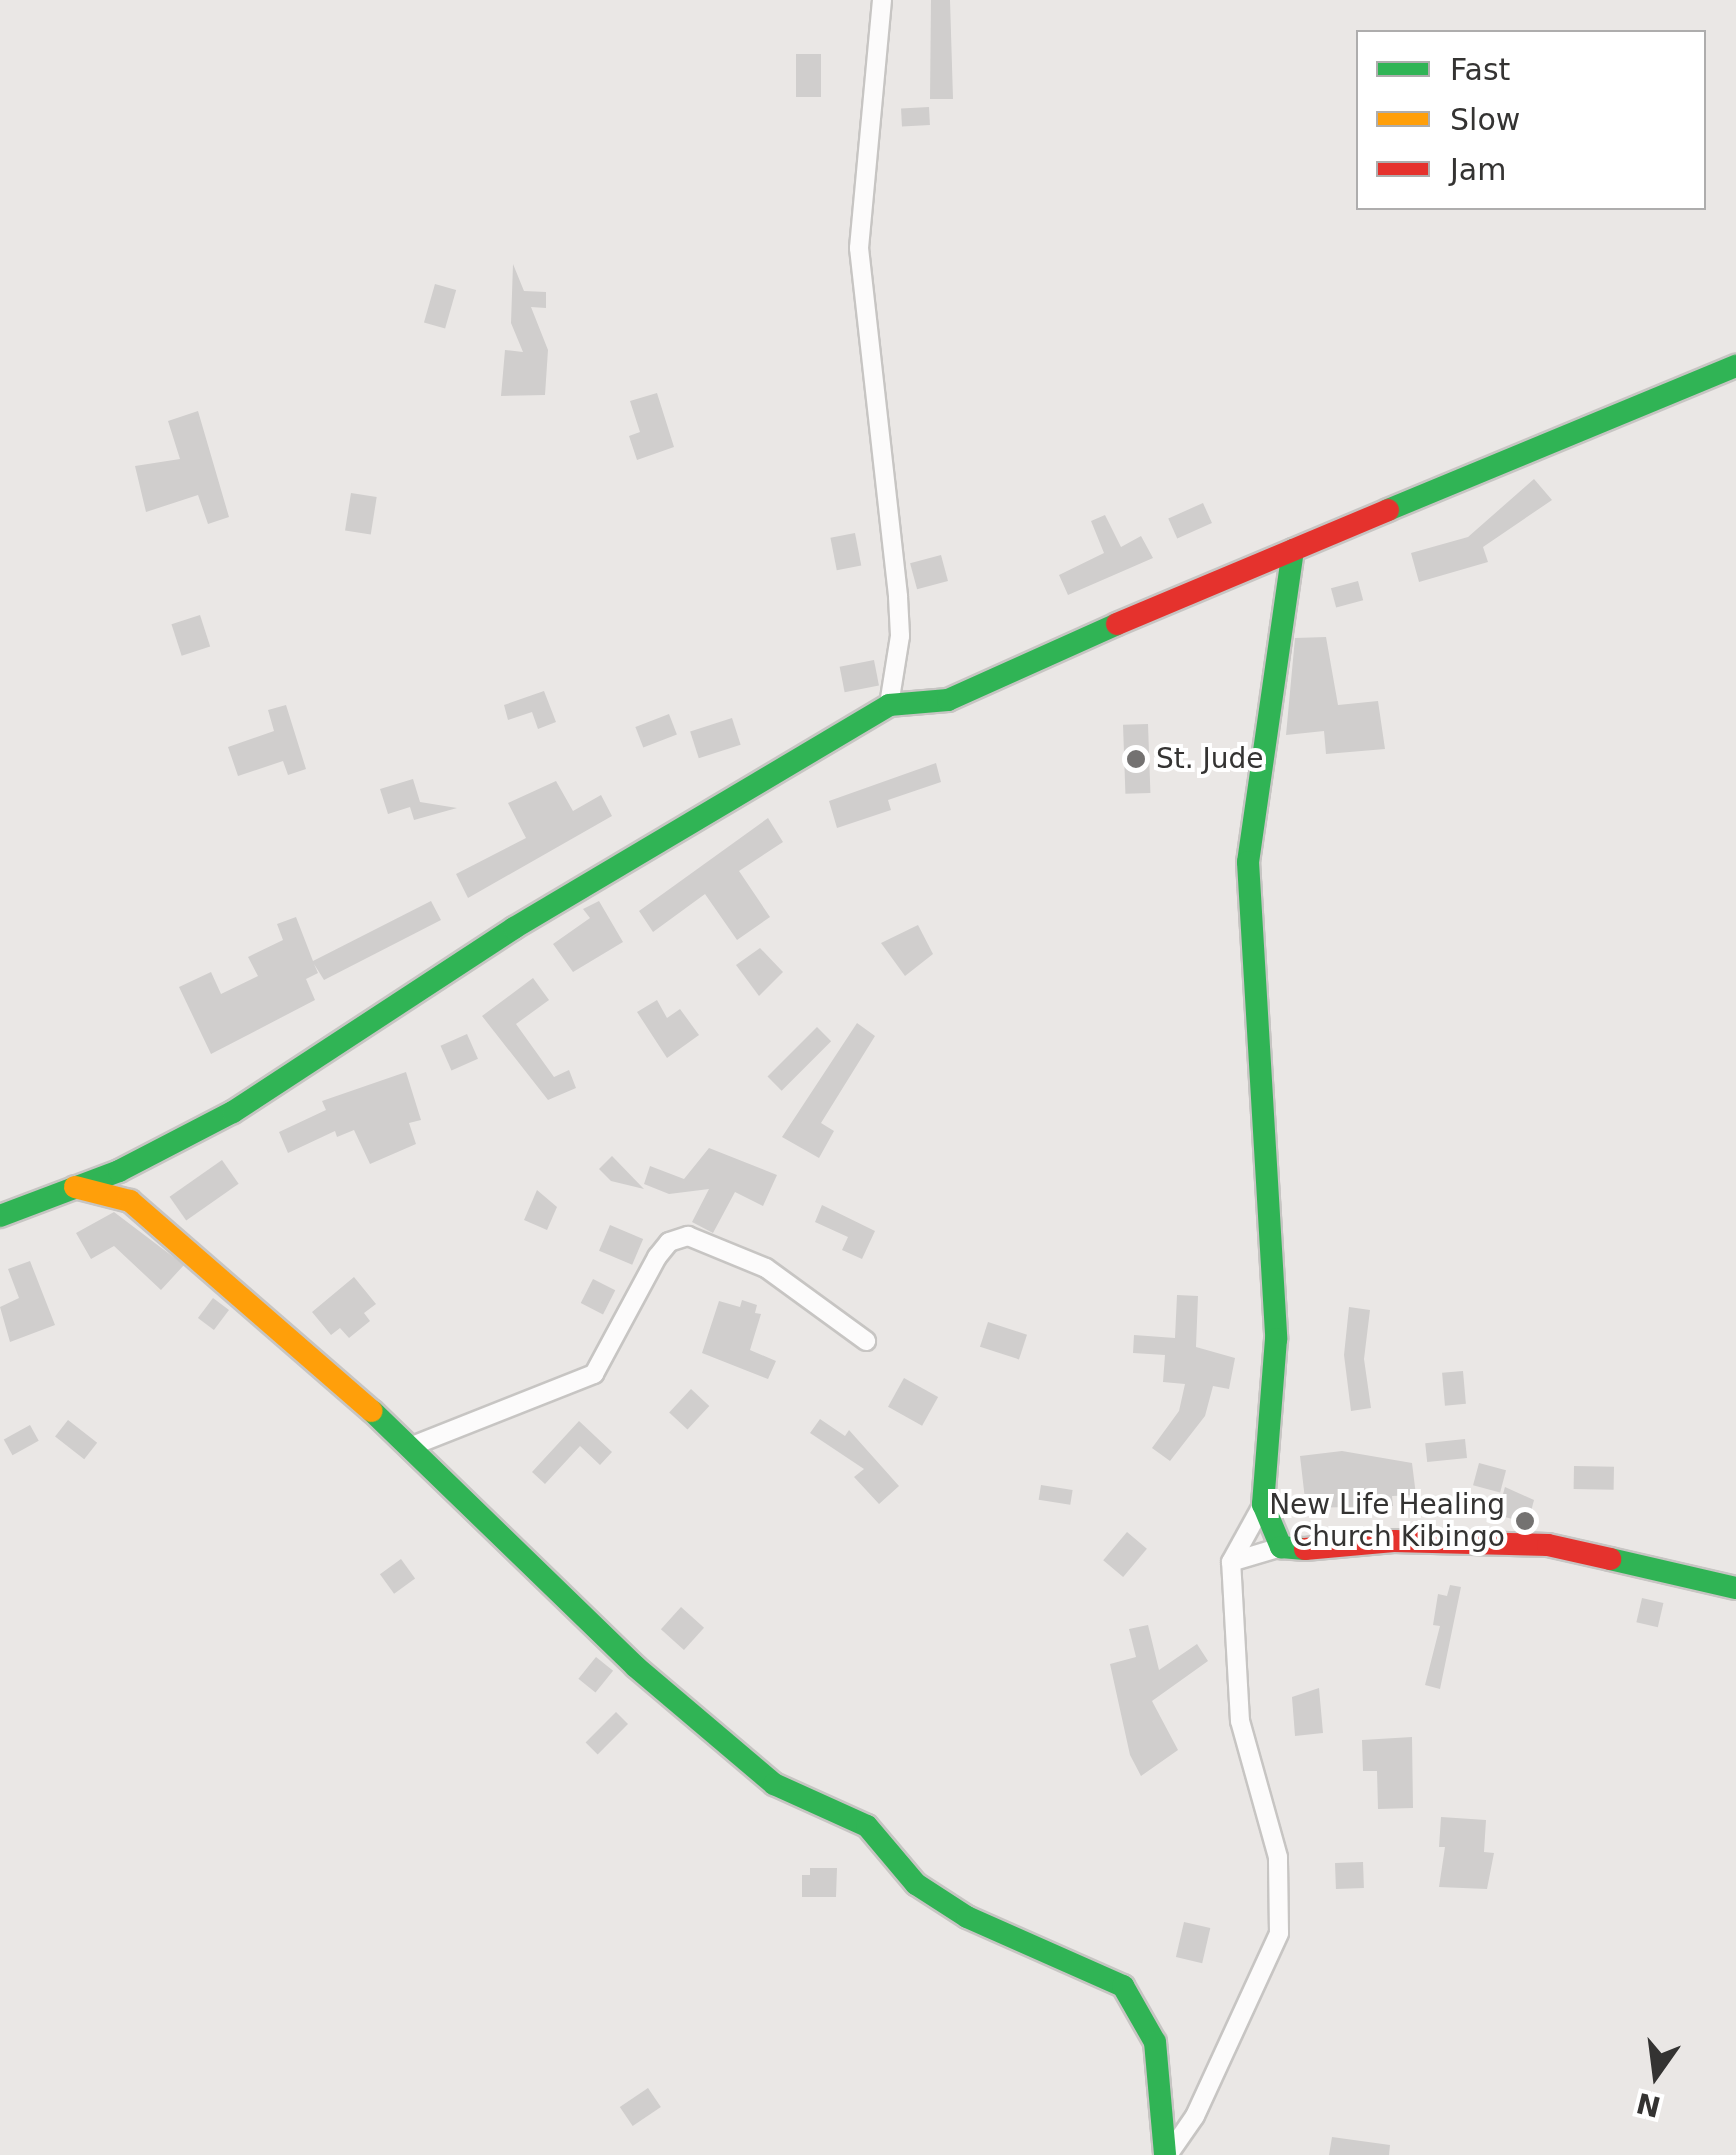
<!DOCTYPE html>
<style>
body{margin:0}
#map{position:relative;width:1736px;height:2155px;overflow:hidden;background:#eae7e5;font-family:"DejaVu Sans",sans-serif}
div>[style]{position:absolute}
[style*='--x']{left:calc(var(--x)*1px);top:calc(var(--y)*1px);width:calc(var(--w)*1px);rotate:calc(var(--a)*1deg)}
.building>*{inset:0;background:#d0cecd;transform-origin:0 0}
.roads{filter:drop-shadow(2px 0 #c7c5c3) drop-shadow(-2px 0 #c7c5c3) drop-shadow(0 2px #c7c5c3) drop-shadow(0 -2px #c7c5c3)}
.street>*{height:18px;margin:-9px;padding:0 9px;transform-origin:9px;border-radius:9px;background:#fcfbfb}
.fast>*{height:22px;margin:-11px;padding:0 11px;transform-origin:11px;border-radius:11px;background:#30b455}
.slow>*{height:22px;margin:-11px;padding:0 11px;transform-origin:11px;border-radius:11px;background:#ff9f0a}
.jam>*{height:22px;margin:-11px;padding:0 11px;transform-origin:11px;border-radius:11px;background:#e5322d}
.dots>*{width:28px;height:28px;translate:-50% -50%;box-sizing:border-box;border:5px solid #fff;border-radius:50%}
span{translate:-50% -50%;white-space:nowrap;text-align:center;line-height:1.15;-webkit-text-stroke:8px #fff;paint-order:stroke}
.poi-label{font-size:28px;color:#343332}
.left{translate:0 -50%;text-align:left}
.right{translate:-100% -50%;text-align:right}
.legend{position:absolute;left:1356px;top:30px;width:350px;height:180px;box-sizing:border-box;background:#fff;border:2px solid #aeadad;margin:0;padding:12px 18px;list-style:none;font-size:30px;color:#343332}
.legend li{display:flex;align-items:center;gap:20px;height:50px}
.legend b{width:50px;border:2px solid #aeadad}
.north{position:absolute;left:1606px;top:2025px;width:100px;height:100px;-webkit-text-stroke:8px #fff;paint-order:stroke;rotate:194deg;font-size:28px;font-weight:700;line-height:40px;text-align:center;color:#343332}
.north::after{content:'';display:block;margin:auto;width:35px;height:45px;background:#343332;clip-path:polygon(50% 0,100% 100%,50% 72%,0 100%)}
</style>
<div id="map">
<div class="building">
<i style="clip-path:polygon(931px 0,950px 0,953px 99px,930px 99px)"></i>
<i style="left:796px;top:54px;width:25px;height:43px"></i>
<i style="left:929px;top:107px;width:18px;height:28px;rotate:87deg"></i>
<i style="clip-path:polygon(513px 264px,524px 291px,546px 292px,546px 308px,531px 307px,548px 350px,545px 395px,501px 396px,505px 350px,523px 352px,511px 323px)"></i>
<i style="left:435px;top:284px;width:22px;height:40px;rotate:16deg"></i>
<i style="clip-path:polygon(657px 393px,674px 447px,637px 460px,629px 436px,640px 432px,630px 401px)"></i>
<i style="clip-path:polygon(198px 411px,229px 517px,208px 524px,198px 495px,146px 512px,135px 466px,180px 459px,168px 421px)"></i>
<i style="clip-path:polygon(1534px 479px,1552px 500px,1483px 547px,1488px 562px,1419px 582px,1411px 553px,1468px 537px)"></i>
<i style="left:351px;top:493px;width:26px;height:38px;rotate:9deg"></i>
<i style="left:1203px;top:503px;width:22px;height:38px;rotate:66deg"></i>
<i style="clip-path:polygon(1105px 515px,1121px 547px,1141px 536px,1153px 558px,1068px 595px,1059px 575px,1104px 553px,1091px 521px)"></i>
<i style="left:855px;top:533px;width:33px;height:25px;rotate:79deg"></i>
<i style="left:941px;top:555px;width:27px;height:32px;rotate:75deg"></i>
<i style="left:1358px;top:581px;width:20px;height:28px;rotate:75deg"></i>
<i style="left:200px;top:615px;width:33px;height:30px;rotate:72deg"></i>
<i style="clip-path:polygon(1326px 637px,1338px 705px,1378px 701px,1385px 749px,1326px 754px,1324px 731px,1286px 735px,1295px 638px)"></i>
<i style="left:874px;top:660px;width:26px;height:35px;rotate:79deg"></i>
<i style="clip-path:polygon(544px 691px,556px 722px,538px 729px,532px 712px,508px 720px,504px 705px)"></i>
<i style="clip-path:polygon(286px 705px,306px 769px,288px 775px,283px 761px,238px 776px,228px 747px,274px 731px,268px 710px)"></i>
<i style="left:669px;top:714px;width:22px;height:36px;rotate:69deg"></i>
<i style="left:732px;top:718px;width:28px;height:44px;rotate:72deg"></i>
<i style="left:1148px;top:724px;width:69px;height:25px;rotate:88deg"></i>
<i style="clip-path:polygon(936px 763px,941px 782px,888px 800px,891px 810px,837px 828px,829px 801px)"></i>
<i style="clip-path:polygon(413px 779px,420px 802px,457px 808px,414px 820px,410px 807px,388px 814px,380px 789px)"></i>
<i style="clip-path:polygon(556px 781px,573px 811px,601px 795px,612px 816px,468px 898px,456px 874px,526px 838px,508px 803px)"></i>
<i style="clip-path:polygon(768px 818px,783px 842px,739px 871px,770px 917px,737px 940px,705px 894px,653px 932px,639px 911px)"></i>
<i style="clip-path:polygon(431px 901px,441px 920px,324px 980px,314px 964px,318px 973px,306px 979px,315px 1000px,211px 1054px,179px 987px,211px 972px,221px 994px,258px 976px,248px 957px,283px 940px,277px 924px,296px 917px,313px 961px)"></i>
<i style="clip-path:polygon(599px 901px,623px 942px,573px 972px,553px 944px,590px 918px,583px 909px)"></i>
<i style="clip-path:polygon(918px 925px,933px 954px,905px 976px,881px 943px)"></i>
<i style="clip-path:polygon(760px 948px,783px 972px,759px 996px,736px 965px)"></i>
<i style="clip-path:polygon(533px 978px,549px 1000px,516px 1024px,554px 1077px,569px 1070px,576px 1088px,548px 1100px,482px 1016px)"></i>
<i style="clip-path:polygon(657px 1000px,667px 1018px,680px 1009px,699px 1035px,667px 1058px,637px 1012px)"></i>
<i style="clip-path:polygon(857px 1023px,875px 1036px,821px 1123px,834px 1131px,819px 1158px,782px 1137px)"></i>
<i style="left:817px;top:1027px;width:20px;height:70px;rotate:45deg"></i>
<i style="left:467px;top:1034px;width:27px;height:29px;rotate:66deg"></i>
<i style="clip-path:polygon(406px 1072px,421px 1120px,409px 1123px,416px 1144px,370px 1164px,354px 1130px,337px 1137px,335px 1131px,288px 1153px,279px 1132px,326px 1110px,322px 1101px)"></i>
<i style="clip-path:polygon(709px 1148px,777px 1175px,763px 1206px,735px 1192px,713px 1233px,692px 1222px,709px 1189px,669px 1194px,644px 1184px,650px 1166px,684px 1179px)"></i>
<i style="clip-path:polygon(612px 1156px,644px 1189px,611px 1181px,599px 1169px)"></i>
<i style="left:222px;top:1160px;width:29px;height:64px;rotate:55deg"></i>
<i style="clip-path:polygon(537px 1190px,557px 1207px,547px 1230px,524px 1220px)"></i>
<i style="clip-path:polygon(822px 1205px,875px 1231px,862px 1259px,842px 1250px,848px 1237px,815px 1222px)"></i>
<i style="clip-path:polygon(114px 1212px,184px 1265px,161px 1290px,114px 1246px,91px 1259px,76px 1233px)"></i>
<i style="left:610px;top:1225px;width:36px;height:28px;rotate:23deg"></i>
<i style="clip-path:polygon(30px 1261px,55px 1325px,10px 1342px,0 1307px,19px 1298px,8px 1269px)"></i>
<i style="clip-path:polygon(354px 1277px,376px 1304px,364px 1313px,370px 1321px,349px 1338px,340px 1328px,331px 1335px,312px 1312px)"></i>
<i style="left:593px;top:1279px;width:25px;height:27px;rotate:27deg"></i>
<i style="clip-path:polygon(1177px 1295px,1198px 1296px,1196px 1347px,1235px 1358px,1229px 1389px,1213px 1386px,1205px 1416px,1170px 1461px,1152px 1448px,1179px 1411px,1185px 1384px,1163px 1382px,1165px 1355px,1133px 1353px,1134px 1335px,1175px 1338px)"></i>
<i style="left:213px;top:1298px;width:20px;height:25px;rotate:37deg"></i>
<i style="clip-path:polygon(742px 1300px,757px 1305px,755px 1313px,761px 1314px,750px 1350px,776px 1361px,768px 1379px,702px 1353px,719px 1301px,740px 1307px)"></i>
<i style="clip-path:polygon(1349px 1307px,1370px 1310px,1364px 1359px,1371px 1408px,1351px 1411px,1344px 1355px)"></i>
<i style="left:988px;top:1322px;width:41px;height:26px;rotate:18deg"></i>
<i style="left:1463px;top:1371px;width:33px;height:21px;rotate:85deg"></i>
<i style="left:904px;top:1378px;width:39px;height:33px;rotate:29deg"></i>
<i style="left:691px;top:1389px;width:25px;height:32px;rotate:43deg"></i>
<i style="clip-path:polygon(820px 1419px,845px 1436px,849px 1430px,899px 1486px,879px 1504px,854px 1477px,864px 1469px,810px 1433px)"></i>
<i style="left:68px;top:1420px;width:37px;height:21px;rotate:38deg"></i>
<i style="clip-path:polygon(579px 1421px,612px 1452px,600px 1465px,580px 1446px,545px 1484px,532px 1472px)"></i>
<i style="left:30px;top:1425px;width:18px;height:30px;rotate:61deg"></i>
<i style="left:1465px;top:1439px;width:19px;height:40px;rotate:84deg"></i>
<i style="clip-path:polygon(1342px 1451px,1412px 1463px,1416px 1495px,1392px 1496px,1393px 1506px,1306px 1508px,1300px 1456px)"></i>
<i style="left:1479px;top:1463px;width:28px;height:23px;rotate:15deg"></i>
<i style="left:1574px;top:1466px;width:40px;height:23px;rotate:1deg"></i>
<i style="left:1041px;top:1485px;width:32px;height:15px;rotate:9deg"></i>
<i style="clip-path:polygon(1505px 1487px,1534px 1500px,1528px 1523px,1497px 1515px)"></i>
<i style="left:1127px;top:1532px;width:26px;height:37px;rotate:40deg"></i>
<i style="left:401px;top:1559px;width:24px;height:26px;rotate:54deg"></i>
<i style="clip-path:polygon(1450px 1585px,1461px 1587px,1440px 1689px,1425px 1685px,1440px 1626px,1433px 1625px,1438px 1594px,1447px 1596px)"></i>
<i style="left:1642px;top:1598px;width:22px;height:25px;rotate:13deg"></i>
<i style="left:681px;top:1607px;width:31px;height:30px;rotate:42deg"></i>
<i style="clip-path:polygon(1148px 1625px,1159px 1670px,1197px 1644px,1208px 1661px,1152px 1701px,1178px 1750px,1141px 1776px,1130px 1755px,1110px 1664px,1136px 1657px,1129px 1629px)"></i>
<i style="left:596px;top:1657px;width:22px;height:28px;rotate:39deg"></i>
<i style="clip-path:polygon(1319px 1688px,1323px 1733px,1295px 1736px,1292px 1697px)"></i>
<i style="left:616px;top:1712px;width:17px;height:43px;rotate:45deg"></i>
<i style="clip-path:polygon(1412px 1737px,1413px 1808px,1378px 1809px,1377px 1771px,1363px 1771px,1362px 1740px)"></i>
<i style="clip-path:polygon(1441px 1817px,1486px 1820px,1484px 1852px,1494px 1853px,1487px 1889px,1439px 1887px,1445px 1847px,1439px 1847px)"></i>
<i style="left:1363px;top:1862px;width:26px;height:28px;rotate:88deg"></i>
<i style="clip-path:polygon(810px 1868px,837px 1868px,836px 1897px,802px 1897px,802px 1875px,810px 1875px)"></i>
<i style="left:1184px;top:1922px;width:27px;height:36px;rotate:13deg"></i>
<i style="left:648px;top:2088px;width:23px;height:34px;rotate:56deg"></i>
<i style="clip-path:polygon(1332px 2137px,1390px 2145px,1389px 2155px,1329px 2155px)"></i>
</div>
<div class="roads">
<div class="street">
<i style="--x:882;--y:0;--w:249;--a:95.3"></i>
<i style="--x:859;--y:248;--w:351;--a:83.6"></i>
<i style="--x:898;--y:597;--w:39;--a:87"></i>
<i style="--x:900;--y:636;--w:70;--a:99.1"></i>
<i style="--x:412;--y:1446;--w:196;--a:-21.6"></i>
<i style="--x:594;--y:1374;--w:133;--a:-61.7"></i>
<i style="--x:657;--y:1257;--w:19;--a:-51"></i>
<i style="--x:669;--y:1242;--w:20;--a:-18"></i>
<i style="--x:688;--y:1236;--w:84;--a:22.3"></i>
<i style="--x:766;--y:1268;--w:124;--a:36.1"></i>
<i style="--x:1231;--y:1562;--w:66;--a:-61.1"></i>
<i style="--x:1168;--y:2155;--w:47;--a:-55.3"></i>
<i style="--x:1195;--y:2116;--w:201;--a:-65.3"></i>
<i style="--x:1279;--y:1933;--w:76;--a:-90.8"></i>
<i style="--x:1278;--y:1857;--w:141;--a:-105.6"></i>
<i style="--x:1240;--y:1721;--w:159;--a:-93.2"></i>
<i style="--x:1231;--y:1562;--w:52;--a:-16.7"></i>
</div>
<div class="fast">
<i style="--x:1388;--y:510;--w:377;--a:-22.5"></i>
<i style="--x:1293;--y:550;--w:315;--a:98.2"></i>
<i style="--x:1248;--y:862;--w:478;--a:86.6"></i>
<i style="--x:1276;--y:1339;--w:166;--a:94.5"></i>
<i style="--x:1263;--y:1504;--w:47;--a:67.3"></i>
<i style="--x:1281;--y:1547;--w:24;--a:5"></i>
<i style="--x:0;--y:1216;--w:127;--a:-20.7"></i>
<i style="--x:119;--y:1171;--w:128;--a:-27.4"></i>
<i style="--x:233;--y:1112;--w:336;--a:-33.2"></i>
<i style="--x:514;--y:928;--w:436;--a:-30.7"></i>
<i style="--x:889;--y:705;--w:59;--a:-4.8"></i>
<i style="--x:948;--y:700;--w:185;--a:-24.2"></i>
<i style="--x:372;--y:1411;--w:368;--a:44.1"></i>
<i style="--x:636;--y:1667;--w:181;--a:40.3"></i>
<i style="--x:774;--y:1784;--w:102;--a:24.3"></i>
<i style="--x:867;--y:1826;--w:76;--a:49.8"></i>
<i style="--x:916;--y:1884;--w:61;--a:32.9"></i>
<i style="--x:967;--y:1917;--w:171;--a:23.9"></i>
<i style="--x:1123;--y:1986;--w:64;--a:60.3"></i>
<i style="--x:1155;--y:2042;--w:113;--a:84.9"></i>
<i style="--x:1610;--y:1559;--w:129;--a:13"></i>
</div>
<div class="slow">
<i style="--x:75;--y:1187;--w:57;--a:14.3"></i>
<i style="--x:130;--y:1201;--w:320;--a:41"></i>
</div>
<div class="jam">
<i style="--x:1117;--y:624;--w:294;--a:-22.8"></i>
<i style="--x:1305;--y:1549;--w:89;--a:-5.1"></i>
<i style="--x:1394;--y:1541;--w:154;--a:1.5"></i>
<i style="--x:1548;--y:1545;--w:64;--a:12.7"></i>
</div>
</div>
<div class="dots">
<i style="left:1136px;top:759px;background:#747271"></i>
<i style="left:1525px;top:1521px;background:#747271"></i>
</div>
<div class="poi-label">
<span class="left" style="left:1156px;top:759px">St. Jude</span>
<span class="right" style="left:1505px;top:1521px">New Life Healing<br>Church Kibingo</span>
</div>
<ul class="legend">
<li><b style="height:12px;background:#30b455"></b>Fast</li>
<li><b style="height:12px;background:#ff9f0a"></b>Slow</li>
<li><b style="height:12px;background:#e5322d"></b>Jam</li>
</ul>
<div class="north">N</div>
</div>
